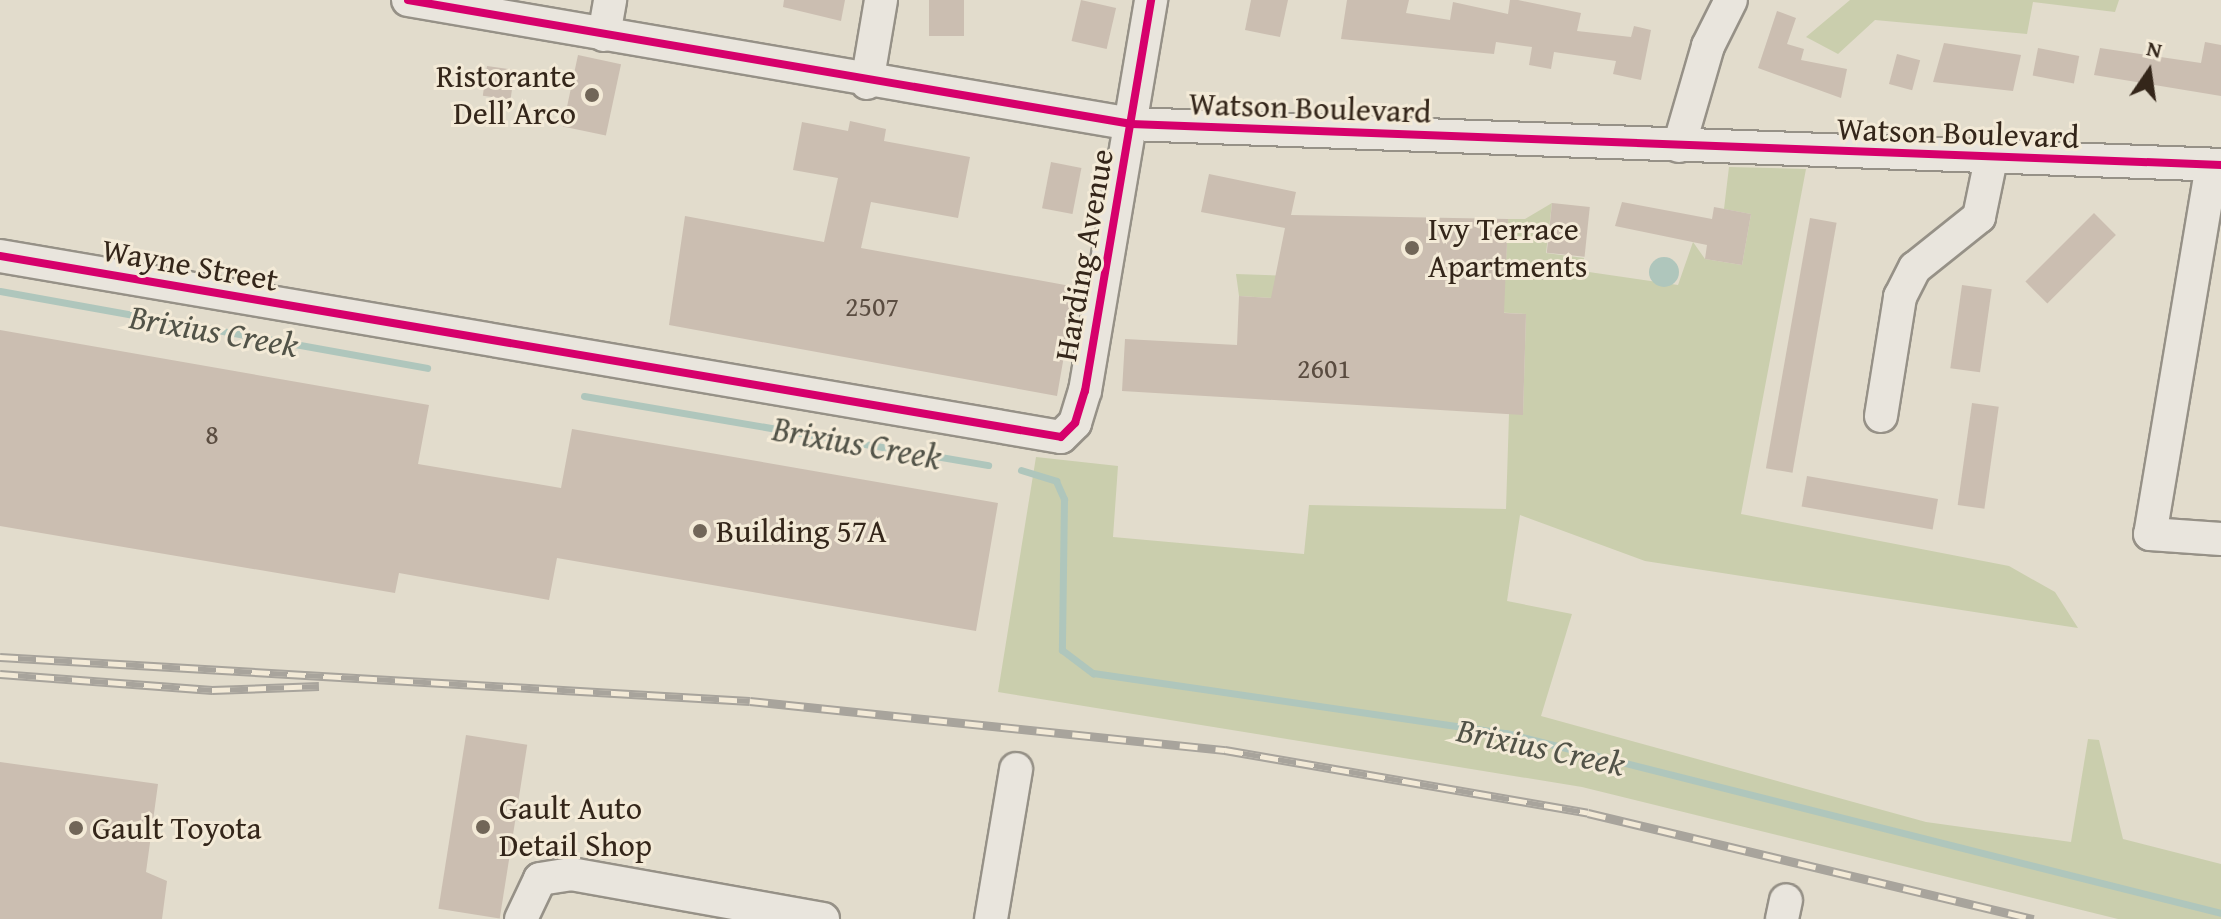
<!DOCTYPE html>
<meta charset="utf-8">
<style>
body{margin:0}
#map{position:relative;width:2221px;height:919px;overflow:hidden;background:#e2dccc;font-family:"Gentium Book Plus",serif}
div>[style]{position:absolute}
[style*='--x']{left:calc(var(--x)*1px);top:calc(var(--y)*1px);width:calc(var(--w)*1px);rotate:calc(var(--a)*1deg)}
.green>*{inset:0;background:#cacead}
.water>*{inset:0;background:#afc6bc}
.round{border-radius:50%}
.stream>*{height:7px;margin:-3.5px;padding:0 3.5px;transform-origin:3.5px;border-radius:3.5px;background:#afc6bc}
.building>*{inset:0;background:#cbbeb1;transform-origin:0 0}
.roads{filter:drop-shadow(2px 0 #969187) drop-shadow(-2px 0 #969187) drop-shadow(0 2px #969187) drop-shadow(0 -2px #969187)}
.minor>*{height:32px;margin:-16px;padding:0 16px;transform-origin:16px;border-radius:16px;background:#e9e5dd}
.rail>*{height:9px;margin-top:-4.5px;transform-origin:0;background:repeating-linear-gradient(90deg,#f3ead7 0 18px,#a8a49c 0 36px);box-sizing:border-box;border-block:2px solid #a8a49c}
.cycleway>*{height:8px;margin:-4px;padding:0 4px;transform-origin:4px;border-radius:4px;background:#d6006c}
.dots>*{width:22px;height:22px;translate:-50% -50%;box-sizing:border-box;border:4px solid #f3ead7;border-radius:50%}
span{translate:-50% -50%;white-space:nowrap;text-align:center;line-height:1.15;-webkit-text-stroke:6px #f3ead7;paint-order:stroke}
.number-label{font-size:28px;color:#5a4c40}
.number-label span{-webkit-text-stroke-width:0}
.poi-label{font-size:32px;color:#34261a}
.right{translate:-100% -50%;text-align:right}
.left{translate:0 -50%;text-align:left}
.street-label{font-size:32px;color:#34261a}
.water-label{font-size:34px;color:#525348;font-style:italic}
.north{position:absolute;left:2109px;top:32px;width:80px;height:80px;-webkit-text-stroke:6px #f3ead7;paint-order:stroke;rotate:13deg;font-size:22px;font-weight:700;line-height:32px;text-align:center;color:#34261a}
.north::after{content:'';display:block;margin:auto;width:28px;height:36px;background:#34261a;clip-path:polygon(50% 0,100% 100%,50% 72%,0 100%)}
</style>
<div id="map">
<div class="green">
<i style="clip-path:polygon(1850px 0,2119px 0,2115px 12px,2033px 2px,2027px 34px,1875px 20px,1838px 54px,1806px 37px)"></i>
<i style="clip-path:polygon(1729px 167px,1806px 169px,1741px 514px,2009px 566px,2055px 592px,2078px 628px,1645px 561px,1520px 515px,1507px 601px,1572px 614px,1541px 716px,1926px 822px,2071px 842px,2088px 739px,2099px 740px,2123px 839px,2221px 864px,2221px 919px,2118px 919px,1582px 787px,998px 692px,1036px 457px,1118px 466px,1113px 537px,1304px 554px,1309px 505px,1506px 509px,1509px 414px,1523px 414px,1526px 314px,1239px 296px,1236px 274px,1505px 283px,1508px 219px,1525px 219px,1552px 203px,1546px 253px,1584px 258px,1582px 271px,1678px 285px,1693px 242px,1705px 259px,1742px 265px,1751px 214px,1724px 209px)"></i>
</div>
<div class="water">
<i class="round" style="left:1649px;top:257px;width:30px;height:30px"></i>
</div>
<div class="stream">
<i style="--x:0;--y:291;--w:434;--a:10.2"></i>
<i style="--x:584;--y:396;--w:410;--a:9.7"></i>
<i style="--x:1021;--y:470;--w:37;--a:17"></i>
<i style="--x:1056;--y:481;--w:20;--a:66"></i>
<i style="--x:1064;--y:499;--w:151;--a:90.8"></i>
<i style="--x:1062;--y:650;--w:39;--a:37"></i>
<i style="--x:1093;--y:673;--w:417;--a:8.3"></i>
<i style="--x:1506;--y:733;--w:737;--a:14.13"></i>
</div>
<div class="building">
<i style="clip-path:polygon(784px 0,845px 0,841px 21px,783px 7px)"></i>
<i style="left:929px;top:0;width:35px;height:36px"></i>
<i style="left:1081px;top:0;width:36px;height:42px;rotate:13deg"></i>
<i style="clip-path:polygon(1251px 0,1288px 0,1280px 37px,1245px 30px)"></i>
<i style="clip-path:polygon(1347px 0,1409px 0,1406px 13px,1450px 20px,1453px 2px,1508px 14px,1510px 0,1518px 0,1581px 13px,1577px 31px,1631px 37px,1634px 26px,1651px 30px,1641px 80px,1613px 74px,1616px 61px,1554px 52px,1551px 69px,1529px 65px,1532px 47px,1496px 42px,1494px 54px,1341px 39px)"></i>
<i style="clip-path:polygon(1777px 11px,1796px 18px,1787px 44px,1804px 49px,1801px 60px,1847px 69px,1841px 98px,1758px 68px)"></i>
<i style="clip-path:polygon(2205px 42px,2221px 45px,2221px 96px,2094px 75px,2100px 48px,2201px 63px)"></i>
<i style="clip-path:polygon(1944px 43px,2021px 55px,2013px 91px,1933px 82px)"></i>
<i style="left:2038px;top:48px;width:42px;height:28px;rotate:11deg"></i>
<i style="left:1897px;top:54px;width:24px;height:31px;rotate:15deg"></i>
<i style="left:578px;top:55px;width:44px;height:73px;rotate:12deg"></i>
<i style="left:487px;top:66px;width:28px;height:30px;rotate:8deg"></i>
<i style="clip-path:polygon(850px 121px,886px 129px,884px 141px,970px 157px,958px 218px,871px 202px,861px 248px,1076px 287px,1057px 396px,669px 325px,685px 216px,824px 242px,838px 178px,793px 170px,802px 122px,848px 131px)"></i>
<i style="left:1051px;top:162px;width:31px;height:47px;rotate:11deg"></i>
<i style="clip-path:polygon(1209px 174px,1296px 192px,1291px 215px,1508px 219px,1504px 313px,1526px 314px,1523px 415px,1122px 391px,1125px 339px,1237px 345px,1239px 296px,1271px 298px,1285px 228px,1201px 212px)"></i>
<i style="clip-path:polygon(1622px 202px,1712px 219px,1714px 207px,1751px 214px,1742px 265px,1705px 259px,1707px 245px,1615px 226px)"></i>
<i style="left:1552px;top:203px;width:38px;height:50px;rotate:6deg"></i>
<i style="left:2094px;top:213px;width:31px;height:97px;rotate:45deg"></i>
<i style="left:1810px;top:218px;width:27px;height:254px;rotate:10deg"></i>
<i style="left:1962px;top:285px;width:30px;height:84px;rotate:8deg"></i>
<i style="clip-path:polygon(0 330px,429px 405px,418px 464px,561px 488px,572px 429px,998px 503px,976px 631px,557px 558px,549px 600px,399px 573px,395px 593px,0 526px)"></i>
<i style="left:1972px;top:403px;width:27px;height:103px;rotate:8deg"></i>
<i style="left:1807px;top:476px;width:133px;height:31px;rotate:10deg"></i>
<i style="left:466px;top:735px;width:62px;height:176px;rotate:9deg"></i>
<i style="clip-path:polygon(0 762px,158px 784px,146px 872px,167px 881px,162px 919px,0 919px)"></i>
</div>
<div class="roads">
<div class="minor">
<i style="--x:408;--y:0;--w:734;--a:9.73"></i>
<i style="--x:1131;--y:124;--w:1091;--a:2.15"></i>
<i style="--x:604;--y:35;--w:36;--a:-80"></i>
<i style="--x:867;--y:83;--w:84;--a:-80.4"></i>
<i style="--x:1679;--y:146;--w:104;--a:-73.8"></i>
<i style="--x:1708;--y:46;--w:51;--a:-63.4"></i>
<i style="--x:2212;--y:165;--w:374;--a:99.5"></i>
<i style="--x:2150;--y:534;--w:71;--a:4"></i>
<i style="--x:0;--y:256;--w:1076;--a:9.68"></i>
<i style="--x:1061;--y:437;--w:20;--a:-45"></i>
<i style="--x:1075;--y:423;--w:34;--a:-73"></i>
<i style="--x:1085;--y:391;--w:397;--a:-80.4"></i>
<i style="--x:1881;--y:416;--w:121;--a:-80.9"></i>
<i style="--x:1900;--y:297;--w:33;--a:-63"></i>
<i style="--x:1915;--y:268;--w:82;--a:-38.6"></i>
<i style="--x:1979;--y:217;--w:59;--a:-78.3"></i>
<i style="--x:521;--y:919;--w:44;--a:-64.6"></i>
<i style="--x:540;--y:879;--w:31;--a:-9"></i>
<i style="--x:571;--y:874;--w:256;--a:10.1"></i>
<i style="--x:991;--y:919;--w:152;--a:-80.5"></i>
<i style="--x:1782;--y:919;--w:19;--a:-78"></i>
</div>
</div>
<div class="rail">
<i style="--x:0;--y:657;--w:751;--a:3.36"></i>
<i style="--x:750;--y:701;--w:478;--a:5.9"></i>
<i style="--x:1225;--y:750;--w:368;--a:9.8"></i>
<i style="--x:1588;--y:813;--w:458;--a:13.4"></i>
<i style="--x:0;--y:674;--w:213;--a:4.3"></i>
<i style="--x:212;--y:690;--w:107;--a:-2.1"></i>
</div>
<div class="cycleway">
<i style="--x:408;--y:0;--w:734;--a:9.73"></i>
<i style="--x:1131;--y:124;--w:1091;--a:2.15"></i>
<i style="--x:0;--y:256;--w:1076;--a:9.68"></i>
<i style="--x:1061;--y:437;--w:20;--a:-45"></i>
<i style="--x:1075;--y:423;--w:34;--a:-73"></i>
<i style="--x:1085;--y:391;--w:397;--a:-80.4"></i>
</div>
<div class="dots">
<i style="left:592px;top:95px;background:#716658"></i>
<i style="left:1412px;top:248px;background:#716658"></i>
<i style="left:700px;top:531px;background:#716658"></i>
<i style="left:483px;top:827px;background:#716658"></i>
<i style="left:76px;top:828px;background:#716658"></i>
</div>
<div class="number-label">
<span style="left:872px;top:306px">2507</span>
<span style="left:1324px;top:368px">2601</span>
<span style="left:212px;top:434px">8</span>
</div>
<div class="poi-label">
<span class="right" style="left:576px;top:95px">Ristorante<br>Dell’Arco</span>
<span class="left" style="left:1428px;top:248px">Ivy Terrace<br>Apartments</span>
<span class="left" style="left:716px;top:531px">Building 57A</span>
<span class="left" style="left:499px;top:827px">Gault Auto<br>Detail Shop</span>
<span class="left" style="left:92px;top:828px">Gault Toyota</span>
</div>
<div class="street-label">
<span style="left:1310px;top:108px;rotate:2deg">Watson Boulevard</span>
<span style="left:1958px;top:133px;rotate:2deg">Watson Boulevard</span>
<span style="left:1084px;top:255px;rotate:-80deg">Harding Avenue</span>
<span style="left:190px;top:265px;rotate:10deg">Wayne Street</span>
</div>
<div class="water-label">
<span style="left:214px;top:330px;rotate:10deg">Brixius Creek</span>
<span style="left:857px;top:442px;rotate:10deg">Brixius Creek</span>
<span style="left:1541px;top:746px;rotate:12deg">Brixius Creek</span>
</div>
<div class="north">N</div>
</div>
